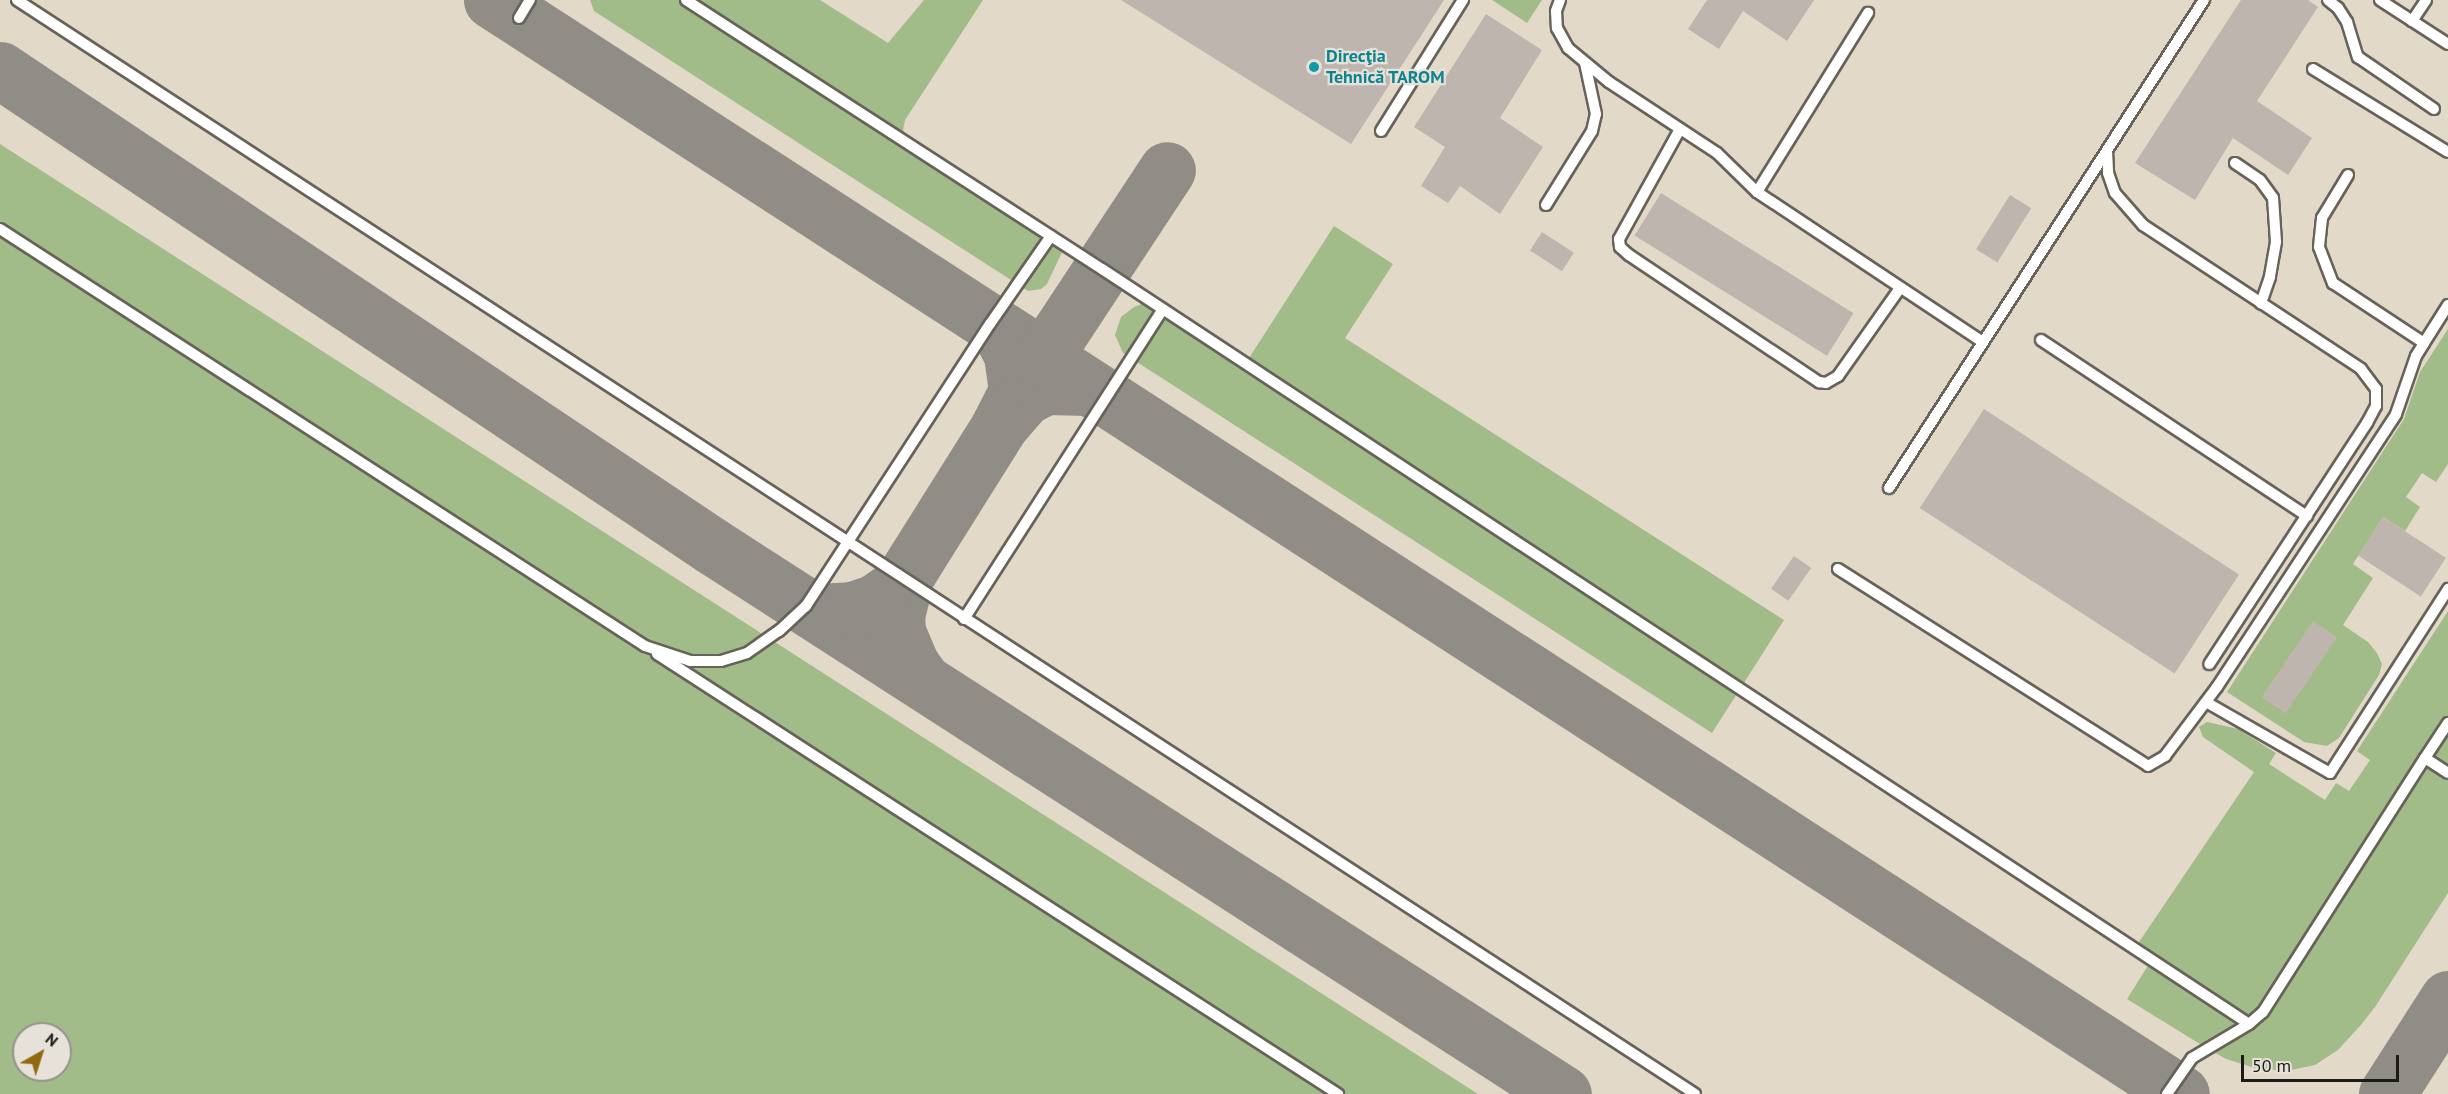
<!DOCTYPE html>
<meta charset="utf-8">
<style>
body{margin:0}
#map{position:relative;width:2448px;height:1094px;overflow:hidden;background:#e7e2d9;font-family:"PT Sans",sans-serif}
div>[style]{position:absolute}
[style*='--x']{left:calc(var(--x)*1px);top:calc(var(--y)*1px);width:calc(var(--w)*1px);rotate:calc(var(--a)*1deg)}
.built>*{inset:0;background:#e2d9c9}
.green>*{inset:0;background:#a1bc88}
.taxiway>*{height:57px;margin:-28.5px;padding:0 28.5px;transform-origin:28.5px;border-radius:28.5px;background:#908d86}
.building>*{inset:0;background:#beb5af;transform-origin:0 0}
.roads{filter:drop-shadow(2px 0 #67625a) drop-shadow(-2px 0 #67625a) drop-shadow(0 2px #67625a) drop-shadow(0 -2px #67625a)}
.service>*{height:10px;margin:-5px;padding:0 5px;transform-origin:5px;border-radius:5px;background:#fff}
.dots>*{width:16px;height:16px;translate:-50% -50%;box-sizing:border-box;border:3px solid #e7e2d9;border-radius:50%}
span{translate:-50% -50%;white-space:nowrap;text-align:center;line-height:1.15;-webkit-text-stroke:4.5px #e7e2d9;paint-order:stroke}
.culture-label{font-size:18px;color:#0d838f;font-weight:700}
.left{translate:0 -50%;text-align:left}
.north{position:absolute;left:12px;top:1022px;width:60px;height:60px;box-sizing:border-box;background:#e7e2d9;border:2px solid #96928c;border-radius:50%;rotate:39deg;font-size:16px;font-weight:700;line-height:24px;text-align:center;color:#1d1b18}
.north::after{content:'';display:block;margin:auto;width:21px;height:27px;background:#916910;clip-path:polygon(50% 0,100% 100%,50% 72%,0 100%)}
.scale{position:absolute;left:2241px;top:1055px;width:158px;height:27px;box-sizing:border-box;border:3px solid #1d1b18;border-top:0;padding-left:8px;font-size:18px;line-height:21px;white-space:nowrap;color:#1d1b18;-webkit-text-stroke:4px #e7e2d9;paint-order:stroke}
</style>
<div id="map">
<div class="built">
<i style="clip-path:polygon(evenodd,0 0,2448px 0,2448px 1094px,0 1094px,0 0,24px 1034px,60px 1034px,60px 1070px,24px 1070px,24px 1034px)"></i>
</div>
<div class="green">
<i style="clip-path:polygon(590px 0,820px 0,888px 43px,924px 0,983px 0,905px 120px,903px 130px,908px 137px,1058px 240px,1063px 250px,1047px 284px,1041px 289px,1028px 291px,594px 11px)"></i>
<i style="clip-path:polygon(1492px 0,1542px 0,1527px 23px)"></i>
<i style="clip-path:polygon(evenodd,0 144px,1478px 1094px,0 1094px,0 144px,24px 1034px,60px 1034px,60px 1070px,24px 1070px,24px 1034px)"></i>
<i style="clip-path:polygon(1334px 226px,1393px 264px,1345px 338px,1784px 620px,1712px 733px,1123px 353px,1115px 335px,1121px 317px,1134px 307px,1157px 298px,1249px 358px)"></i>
<i style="clip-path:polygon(2448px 329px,2448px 464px,2436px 482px,2422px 473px,2406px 497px,2420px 507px,2405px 531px,2383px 517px,2353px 564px,2373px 578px,2343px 625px,2368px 642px,2377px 653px,2382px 664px,2379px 675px,2339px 738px,2327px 746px,2304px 742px,2227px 692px,2404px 419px,2420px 372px)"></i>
<i style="clip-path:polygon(2448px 611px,2448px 893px,2375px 1007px,2360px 1026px,2338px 1050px,2315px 1065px,2286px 1071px,2255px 1068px,2226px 1059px,2200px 1044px,2127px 999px,2154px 956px,2137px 945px,2254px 772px,2203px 737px,2199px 727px,2207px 722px,2238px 729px,2276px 753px,2269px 764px,2325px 800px,2336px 783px,2349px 791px,2370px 760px,2357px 751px)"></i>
</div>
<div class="taxiway">
<i style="--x:492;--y:0;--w:2012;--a:32.93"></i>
<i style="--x:0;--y:70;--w:856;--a:33.76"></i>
<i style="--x:712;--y:546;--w:1012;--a:32.78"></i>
<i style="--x:999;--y:329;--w:29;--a:63"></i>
<i style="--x:1012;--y:355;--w:36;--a:82"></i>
<i style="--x:1017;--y:391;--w:38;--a:117"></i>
<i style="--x:1000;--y:425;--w:37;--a:-49"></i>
<i style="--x:1024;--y:397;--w:25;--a:-27"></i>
<i style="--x:1046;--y:386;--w:43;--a:1.3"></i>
<i style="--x:1043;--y:358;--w:225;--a:-56.6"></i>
<i style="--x:906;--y:575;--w:177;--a:-57.9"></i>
<i style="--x:817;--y:612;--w:35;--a:-3"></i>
<i style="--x:852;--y:610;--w:23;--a:-18"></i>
<i style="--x:874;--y:603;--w:24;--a:-35"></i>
<i style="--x:894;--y:589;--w:18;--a:-49"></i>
<i style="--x:906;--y:575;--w:42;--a:103.7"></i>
<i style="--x:896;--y:616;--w:16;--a:86"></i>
<i style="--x:897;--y:632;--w:36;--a:67"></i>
<i style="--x:911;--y:665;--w:17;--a:54"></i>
<i style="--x:2387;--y:1094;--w:113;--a:-57.3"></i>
</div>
<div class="building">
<i style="clip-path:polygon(1121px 0,1444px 0,1351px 144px)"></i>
<i style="clip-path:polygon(1707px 0,1814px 0,1787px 41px,1743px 11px,1719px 49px,1688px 29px)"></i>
<i style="clip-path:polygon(2241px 0,2308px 0,2318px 7px,2257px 101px,2312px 138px,2288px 175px,2233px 138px,2195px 200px,2135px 163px)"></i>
<i style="clip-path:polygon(1486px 14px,1542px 50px,1500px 118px,1543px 147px,1500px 214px,1460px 186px,1448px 203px,1421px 186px,1445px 147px,1414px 127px)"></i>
<i style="left:1661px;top:193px;width:227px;height:50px;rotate:32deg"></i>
<i style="left:2010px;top:195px;width:25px;height:64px;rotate:32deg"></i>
<i style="left:1542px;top:232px;width:38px;height:22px;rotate:33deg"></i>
<i style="left:1984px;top:409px;width:304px;height:118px;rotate:33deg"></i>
<i style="left:2383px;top:517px;width:75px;height:46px;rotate:33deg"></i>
<i style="left:1794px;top:556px;width:21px;height:40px;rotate:35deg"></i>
<i style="left:2313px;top:621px;width:29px;height:92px;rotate:34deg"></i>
</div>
<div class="roads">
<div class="service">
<i style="--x:17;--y:0;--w:2003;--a:33.1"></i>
<i style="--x:686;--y:0;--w:495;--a:32.9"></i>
<i style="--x:1102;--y:269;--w:1373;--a:33.35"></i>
<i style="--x:1560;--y:0;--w:12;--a:110"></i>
<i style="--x:1556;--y:11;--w:17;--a:87"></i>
<i style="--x:1557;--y:28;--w:23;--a:61"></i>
<i style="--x:1568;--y:48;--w:53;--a:39.7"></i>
<i style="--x:1609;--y:82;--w:129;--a:33.3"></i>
<i style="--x:1717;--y:153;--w:56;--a:44.3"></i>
<i style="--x:1757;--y:192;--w:271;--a:33.6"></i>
<i style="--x:2328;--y:0;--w:13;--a:39"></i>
<i style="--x:2338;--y:8;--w:17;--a:57"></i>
<i style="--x:2347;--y:22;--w:37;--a:73"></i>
<i style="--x:2358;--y:57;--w:92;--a:34.4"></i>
<i style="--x:2380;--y:0;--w:81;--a:32.9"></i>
<i style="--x:519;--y:18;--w:21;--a:-59"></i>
<i style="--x:2412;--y:21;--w:25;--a:-56"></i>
<i style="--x:2313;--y:69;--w:158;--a:31.6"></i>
<i style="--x:1680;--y:129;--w:126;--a:119"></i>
<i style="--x:1619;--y:239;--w:8;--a:83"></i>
<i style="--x:1620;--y:247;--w:12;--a:42"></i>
<i style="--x:1629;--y:255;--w:229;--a:33.8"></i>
<i style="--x:1819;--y:382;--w:7;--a:8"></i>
<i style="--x:1826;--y:383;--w:14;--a:-30"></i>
<i style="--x:1838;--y:376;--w:108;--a:-54.8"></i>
<i style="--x:1381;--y:131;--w:155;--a:-58"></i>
<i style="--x:2107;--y:151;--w:22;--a:87"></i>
<i style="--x:2108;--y:173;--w:21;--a:71"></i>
<i style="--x:2115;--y:193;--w:43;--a:48.8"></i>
<i style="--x:2143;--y:225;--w:261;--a:33.4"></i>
<i style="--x:2361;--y:369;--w:25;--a:53"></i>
<i style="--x:2376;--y:389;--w:17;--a:90"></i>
<i style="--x:2376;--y:406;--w:19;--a:118"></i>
<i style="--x:2367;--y:423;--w:288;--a:123.2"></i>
<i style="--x:2235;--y:163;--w:30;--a:34"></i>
<i style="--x:2260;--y:180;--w:22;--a:54"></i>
<i style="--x:2273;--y:198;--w:44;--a:86.1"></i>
<i style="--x:2276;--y:242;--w:36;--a:100"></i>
<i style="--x:2270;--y:277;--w:28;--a:109"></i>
<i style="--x:2348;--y:175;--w:50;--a:121.2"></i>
<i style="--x:2322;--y:218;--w:29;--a:96"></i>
<i style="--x:2319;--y:247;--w:39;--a:69"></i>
<i style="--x:2333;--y:283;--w:109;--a:33.4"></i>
<i style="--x:2424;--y:343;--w:45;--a:-57.7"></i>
<i style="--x:1757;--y:192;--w:211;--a:-58.2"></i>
<i style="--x:1546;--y:205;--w:87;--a:-58.1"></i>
<i style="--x:1592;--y:131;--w:17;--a:-77"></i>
<i style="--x:1596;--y:114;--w:52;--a:-102.2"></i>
<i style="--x:0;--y:229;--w:768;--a:32.88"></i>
<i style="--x:645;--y:646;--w:47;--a:18.4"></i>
<i style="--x:690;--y:661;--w:31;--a:0"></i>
<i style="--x:721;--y:661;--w:27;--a:-17"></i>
<i style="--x:747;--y:653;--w:39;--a:-35"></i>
<i style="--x:779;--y:631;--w:37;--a:-43"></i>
<i style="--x:806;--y:606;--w:337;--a:-56.9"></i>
<i style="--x:990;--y:324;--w:107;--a:-55.3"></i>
<i style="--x:2041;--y:340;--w:319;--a:33.5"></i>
<i style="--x:1889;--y:488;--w:581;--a:-57.16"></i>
<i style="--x:1838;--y:569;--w:367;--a:32.4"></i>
<i style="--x:2148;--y:766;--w:20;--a:-30"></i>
<i style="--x:2165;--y:756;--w:86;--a:-53"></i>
<i style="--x:2217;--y:687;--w:326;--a:-56.7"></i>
<i style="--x:2396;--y:414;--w:61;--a:-71"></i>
<i style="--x:2416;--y:356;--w:15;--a:-58"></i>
<i style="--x:964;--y:619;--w:368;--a:-57.3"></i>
<i style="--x:657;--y:654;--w:811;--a:32.87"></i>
<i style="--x:2206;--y:702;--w:143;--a:29.8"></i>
<i style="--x:2330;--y:773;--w:219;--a:-57.3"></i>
<i style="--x:2448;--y:723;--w:42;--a:123.3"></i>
<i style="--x:2425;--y:758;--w:27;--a:33"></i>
<i style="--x:2167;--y:1094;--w:44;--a:-55.2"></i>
<i style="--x:2192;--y:1058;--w:66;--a:-30.8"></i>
<i style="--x:2249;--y:1024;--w:18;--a:-41"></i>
<i style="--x:2263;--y:1012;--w:301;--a:-57.5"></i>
</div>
</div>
<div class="dots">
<i style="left:1314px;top:67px;background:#0f9aa8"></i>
</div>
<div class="culture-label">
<span class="left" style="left:1326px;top:67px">Direcţia<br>Tehnică TAROM</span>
</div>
<div class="north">N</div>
<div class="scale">50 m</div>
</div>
